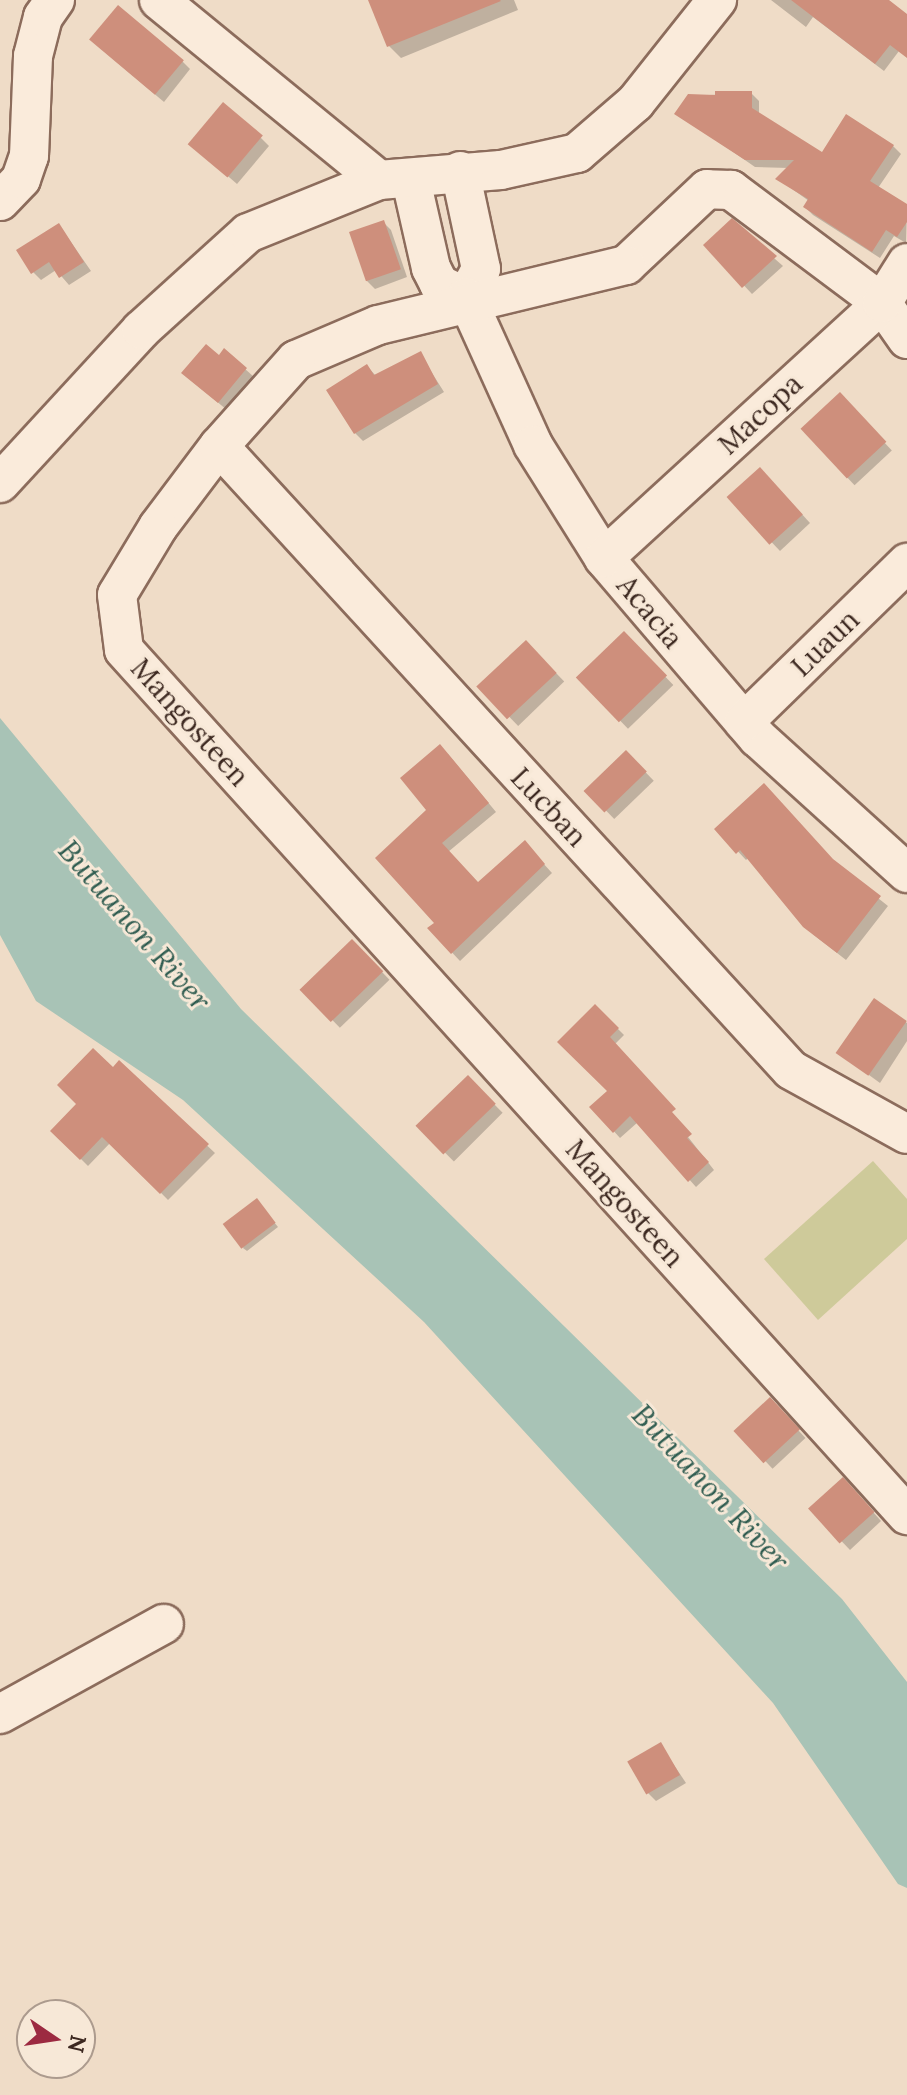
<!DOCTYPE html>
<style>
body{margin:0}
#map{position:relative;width:907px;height:2095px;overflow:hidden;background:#efdcc7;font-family:Lora,serif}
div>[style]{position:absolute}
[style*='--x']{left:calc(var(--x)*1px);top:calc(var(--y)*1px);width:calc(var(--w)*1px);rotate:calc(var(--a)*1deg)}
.green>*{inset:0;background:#ceca9a}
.water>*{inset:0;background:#a8c3b6}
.shadow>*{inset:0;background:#0003;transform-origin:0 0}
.building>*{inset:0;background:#ce8f7c;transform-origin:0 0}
.roads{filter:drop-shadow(2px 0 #8c6c5c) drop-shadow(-2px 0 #8c6c5c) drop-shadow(0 2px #8c6c5c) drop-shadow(0 -2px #8c6c5c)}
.minor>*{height:38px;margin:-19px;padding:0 19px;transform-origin:19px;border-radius:19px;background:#faebdb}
span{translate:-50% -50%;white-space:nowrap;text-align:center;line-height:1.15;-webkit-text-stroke:6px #f7e8d7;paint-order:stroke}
.street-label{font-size:28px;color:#3c2820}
.water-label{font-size:30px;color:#2f5c50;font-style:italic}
.north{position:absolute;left:16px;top:1999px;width:80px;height:80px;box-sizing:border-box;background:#f7e8d7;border:2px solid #ac9b8e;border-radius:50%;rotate:103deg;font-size:22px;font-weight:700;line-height:32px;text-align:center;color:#3c2820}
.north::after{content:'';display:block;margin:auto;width:28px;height:36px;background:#9c2a41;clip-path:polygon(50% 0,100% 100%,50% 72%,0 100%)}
</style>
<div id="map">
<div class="green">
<i style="clip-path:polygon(873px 1161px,907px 1199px,907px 1239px,818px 1320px,764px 1259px)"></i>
</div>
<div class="water">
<i style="clip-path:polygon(0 718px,241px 1009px,842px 1599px,907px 1682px,907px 1888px,898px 1884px,773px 1703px,424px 1322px,183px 1100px,36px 1001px,0 935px)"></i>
</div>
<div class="shadow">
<i style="clip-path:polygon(371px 0,514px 0,518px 10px,401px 58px,389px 46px)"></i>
<i style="clip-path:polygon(771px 0,882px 0,907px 18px,907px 57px,899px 51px,884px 71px,813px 17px,806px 27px)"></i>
<i style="clip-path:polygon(100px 48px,182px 61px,190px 69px,164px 102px)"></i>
<i style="clip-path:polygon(751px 93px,759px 101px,759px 115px,822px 154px,893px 146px,901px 154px,878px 188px,907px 207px,906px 243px,894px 236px,880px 258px,813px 215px,805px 207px,809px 201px,778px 179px,789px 168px,755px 167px,677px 113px,689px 96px)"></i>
<i style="clip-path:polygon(261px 138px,269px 146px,237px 184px,199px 151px)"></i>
<i style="clip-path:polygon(732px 221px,783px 266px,752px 294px,706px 245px)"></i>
<i style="clip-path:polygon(383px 222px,391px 230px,407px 277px,375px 289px,367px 281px)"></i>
<i style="clip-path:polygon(59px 225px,91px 271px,69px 285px,56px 270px,41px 280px,33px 272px)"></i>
<i style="clip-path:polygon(225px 351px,254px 377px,227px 410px,192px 381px)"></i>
<i style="clip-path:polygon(420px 354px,444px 392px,363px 441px,355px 433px,367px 366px,376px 376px)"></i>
<i style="left:840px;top:395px;width:76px;height:51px;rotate:47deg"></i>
<i style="clip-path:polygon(768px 477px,810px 523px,780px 551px,730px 498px)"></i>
<i style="left:624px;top:634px;width:71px;height:63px;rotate:46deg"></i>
<i style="left:526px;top:642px;width:55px;height:64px;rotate:46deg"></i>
<i style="left:626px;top:752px;width:40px;height:55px;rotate:46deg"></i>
<i style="clip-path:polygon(448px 754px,496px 812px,448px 852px,478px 885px,532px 851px,552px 873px,460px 961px,430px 929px,436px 923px)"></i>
<i style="clip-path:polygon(717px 829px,834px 863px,888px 906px,846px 960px,814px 935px,749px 857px,746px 860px)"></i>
<i style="left:352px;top:941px;width:54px;height:69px;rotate:46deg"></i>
<i style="clip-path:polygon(875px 1001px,907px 1023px,907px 1041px,880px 1083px,840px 1054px)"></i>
<i style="clip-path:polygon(595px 1006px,624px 1035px,615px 1044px,714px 1170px,696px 1187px,638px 1122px,620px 1138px,592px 1107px,609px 1091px)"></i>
<i style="clip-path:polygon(119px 1063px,215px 1153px,168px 1200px,111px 1142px,88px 1166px,53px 1131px)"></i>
<i style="left:468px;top:1078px;width:49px;height:69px;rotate:45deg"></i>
<i style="clip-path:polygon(260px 1205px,278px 1227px,247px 1251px,243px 1248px)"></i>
<i style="left:770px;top:1400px;width:52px;height:45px;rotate:47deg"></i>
<i style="clip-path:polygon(851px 1487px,881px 1521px,850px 1550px,811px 1509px)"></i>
<i style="clip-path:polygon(660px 1744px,686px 1783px,656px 1801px,648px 1793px)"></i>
</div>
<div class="building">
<i style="clip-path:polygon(368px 0,500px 0,501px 1px,387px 47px)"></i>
<i style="clip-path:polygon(791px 0,889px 0,907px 14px,907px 58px,890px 45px,875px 64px)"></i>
<i style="left:118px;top:5px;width:86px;height:45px;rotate:40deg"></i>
<i style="clip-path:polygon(715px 91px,752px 91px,752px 108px,822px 152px,846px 114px,894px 145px,870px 181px,907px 204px,907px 222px,897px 237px,886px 230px,872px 252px,803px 207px,808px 199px,775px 179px,794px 160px,745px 160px,674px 114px,688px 94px,715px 95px)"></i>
<i style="left:223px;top:102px;width:52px;height:55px;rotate:40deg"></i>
<i style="clip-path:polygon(732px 218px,777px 256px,742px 288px,703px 245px)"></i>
<i style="left:384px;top:220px;width:52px;height:37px;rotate:71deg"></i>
<i style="clip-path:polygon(59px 223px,84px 262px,59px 278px,49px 262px,31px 274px,16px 250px)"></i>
<i style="clip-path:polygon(206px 344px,219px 355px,224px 348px,247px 368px,218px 403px,181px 373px)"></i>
<i style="clip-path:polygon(421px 351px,438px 384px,354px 434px,326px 390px,367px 364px,374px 375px)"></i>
<i style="left:840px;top:392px;width:68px;height:54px;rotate:47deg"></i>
<i style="left:760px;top:467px;width:64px;height:45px;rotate:48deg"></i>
<i style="left:624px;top:631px;width:62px;height:67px;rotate:46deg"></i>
<i style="left:526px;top:640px;width:45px;height:68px;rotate:47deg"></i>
<i style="clip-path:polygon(440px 744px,489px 803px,442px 843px,478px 882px,525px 840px,545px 864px,451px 954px,427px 928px,434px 923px,375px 858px,426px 810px,400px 778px)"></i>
<i style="left:626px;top:750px;width:30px;height:59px;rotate:46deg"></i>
<i style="clip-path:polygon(764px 783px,833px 859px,881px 896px,837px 953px,803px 927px,740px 850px,736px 854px,714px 829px)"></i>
<i style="left:352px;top:939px;width:45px;height:73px;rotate:46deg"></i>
<i style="left:874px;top:998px;width:40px;height:67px;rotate:35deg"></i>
<i style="clip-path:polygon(595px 1004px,619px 1028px,610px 1037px,676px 1109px,672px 1112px,692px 1134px,687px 1138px,709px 1162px,688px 1182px,630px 1116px,613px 1133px,589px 1107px,607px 1091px,557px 1042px)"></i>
<i style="clip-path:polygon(93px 1048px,113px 1067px,119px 1060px,209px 1144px,160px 1194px,102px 1137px,80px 1160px,50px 1131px,76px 1104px,57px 1085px)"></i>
<i style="left:468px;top:1075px;width:40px;height:73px;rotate:46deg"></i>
<i style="left:257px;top:1198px;width:31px;height:43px;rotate:53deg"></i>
<i style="left:770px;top:1397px;width:44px;height:50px;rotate:47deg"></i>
<i style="left:843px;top:1477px;width:47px;height:47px;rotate:48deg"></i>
<i style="left:661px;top:1742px;width:38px;height:39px;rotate:60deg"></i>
</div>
<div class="roads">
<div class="minor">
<i style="--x:159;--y:0;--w:284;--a:39.3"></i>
<i style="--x:460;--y:171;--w:100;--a:77.9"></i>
<i style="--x:481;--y:269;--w:32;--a:118"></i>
<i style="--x:411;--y:180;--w:90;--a:77.2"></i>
<i style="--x:431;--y:268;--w:18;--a:63"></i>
<i style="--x:439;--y:284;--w:30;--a:26"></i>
<i style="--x:0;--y:201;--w:30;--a:-46"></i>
<i style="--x:21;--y:179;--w:24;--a:-71"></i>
<i style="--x:29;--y:156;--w:100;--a:-87.7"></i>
<i style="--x:33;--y:56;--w:40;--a:-75.6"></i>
<i style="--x:43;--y:17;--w:21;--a:-55"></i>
<i style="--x:466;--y:297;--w:162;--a:65.6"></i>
<i style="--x:533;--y:445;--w:133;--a:57.9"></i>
<i style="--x:604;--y:558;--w:237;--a:49.5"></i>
<i style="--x:758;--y:738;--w:201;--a:42.2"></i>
<i style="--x:907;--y:339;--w:44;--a:-124.8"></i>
<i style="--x:882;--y:303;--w:189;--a:-143.2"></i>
<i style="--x:731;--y:190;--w:24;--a:-178"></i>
<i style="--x:707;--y:189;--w:111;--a:136.8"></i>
<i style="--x:626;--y:265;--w:255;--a:166.4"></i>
<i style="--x:378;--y:325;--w:89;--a:156.9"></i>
<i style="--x:296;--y:360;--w:115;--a:131.8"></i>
<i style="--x:219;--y:446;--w:101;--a:127"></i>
<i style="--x:158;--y:527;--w:79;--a:121.1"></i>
<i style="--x:117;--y:595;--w:55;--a:82.7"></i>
<i style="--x:124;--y:650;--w:1167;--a:47.85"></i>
<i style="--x:219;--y:446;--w:846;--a:47.49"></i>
<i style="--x:791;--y:1070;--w:132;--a:28.9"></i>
<i style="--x:0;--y:483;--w:208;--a:-47.3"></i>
<i style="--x:141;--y:330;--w:144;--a:-42.2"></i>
<i style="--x:248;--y:233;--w:141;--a:-22"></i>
<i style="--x:379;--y:180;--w:122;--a:-4.7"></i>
<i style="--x:501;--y:170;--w:78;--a:-12.6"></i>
<i style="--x:577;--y:153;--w:77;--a:-40.8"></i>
<i style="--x:635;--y:103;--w:132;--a:-51.5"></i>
<i style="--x:604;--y:558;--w:377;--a:-42.5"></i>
<i style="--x:882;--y:303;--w:47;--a:-58"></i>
<i style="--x:744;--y:722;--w:228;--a:-44.3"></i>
<i style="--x:0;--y:1714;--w:187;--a:-28.8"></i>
</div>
</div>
<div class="street-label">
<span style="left:760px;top:414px;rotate:-43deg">Macopa</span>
<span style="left:650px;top:612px;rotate:50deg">Acacia</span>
<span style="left:825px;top:643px;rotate:-44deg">Luaun</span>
<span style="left:190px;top:722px;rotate:48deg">Mangosteen</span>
<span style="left:549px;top:807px;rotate:47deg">Lucban</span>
<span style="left:625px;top:1203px;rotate:48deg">Mangosteen</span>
</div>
<div class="water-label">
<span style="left:135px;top:925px;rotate:49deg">Butuanon River</span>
<span style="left:711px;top:1487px;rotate:47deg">Butuanon River</span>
</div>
<div class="north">N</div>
</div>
